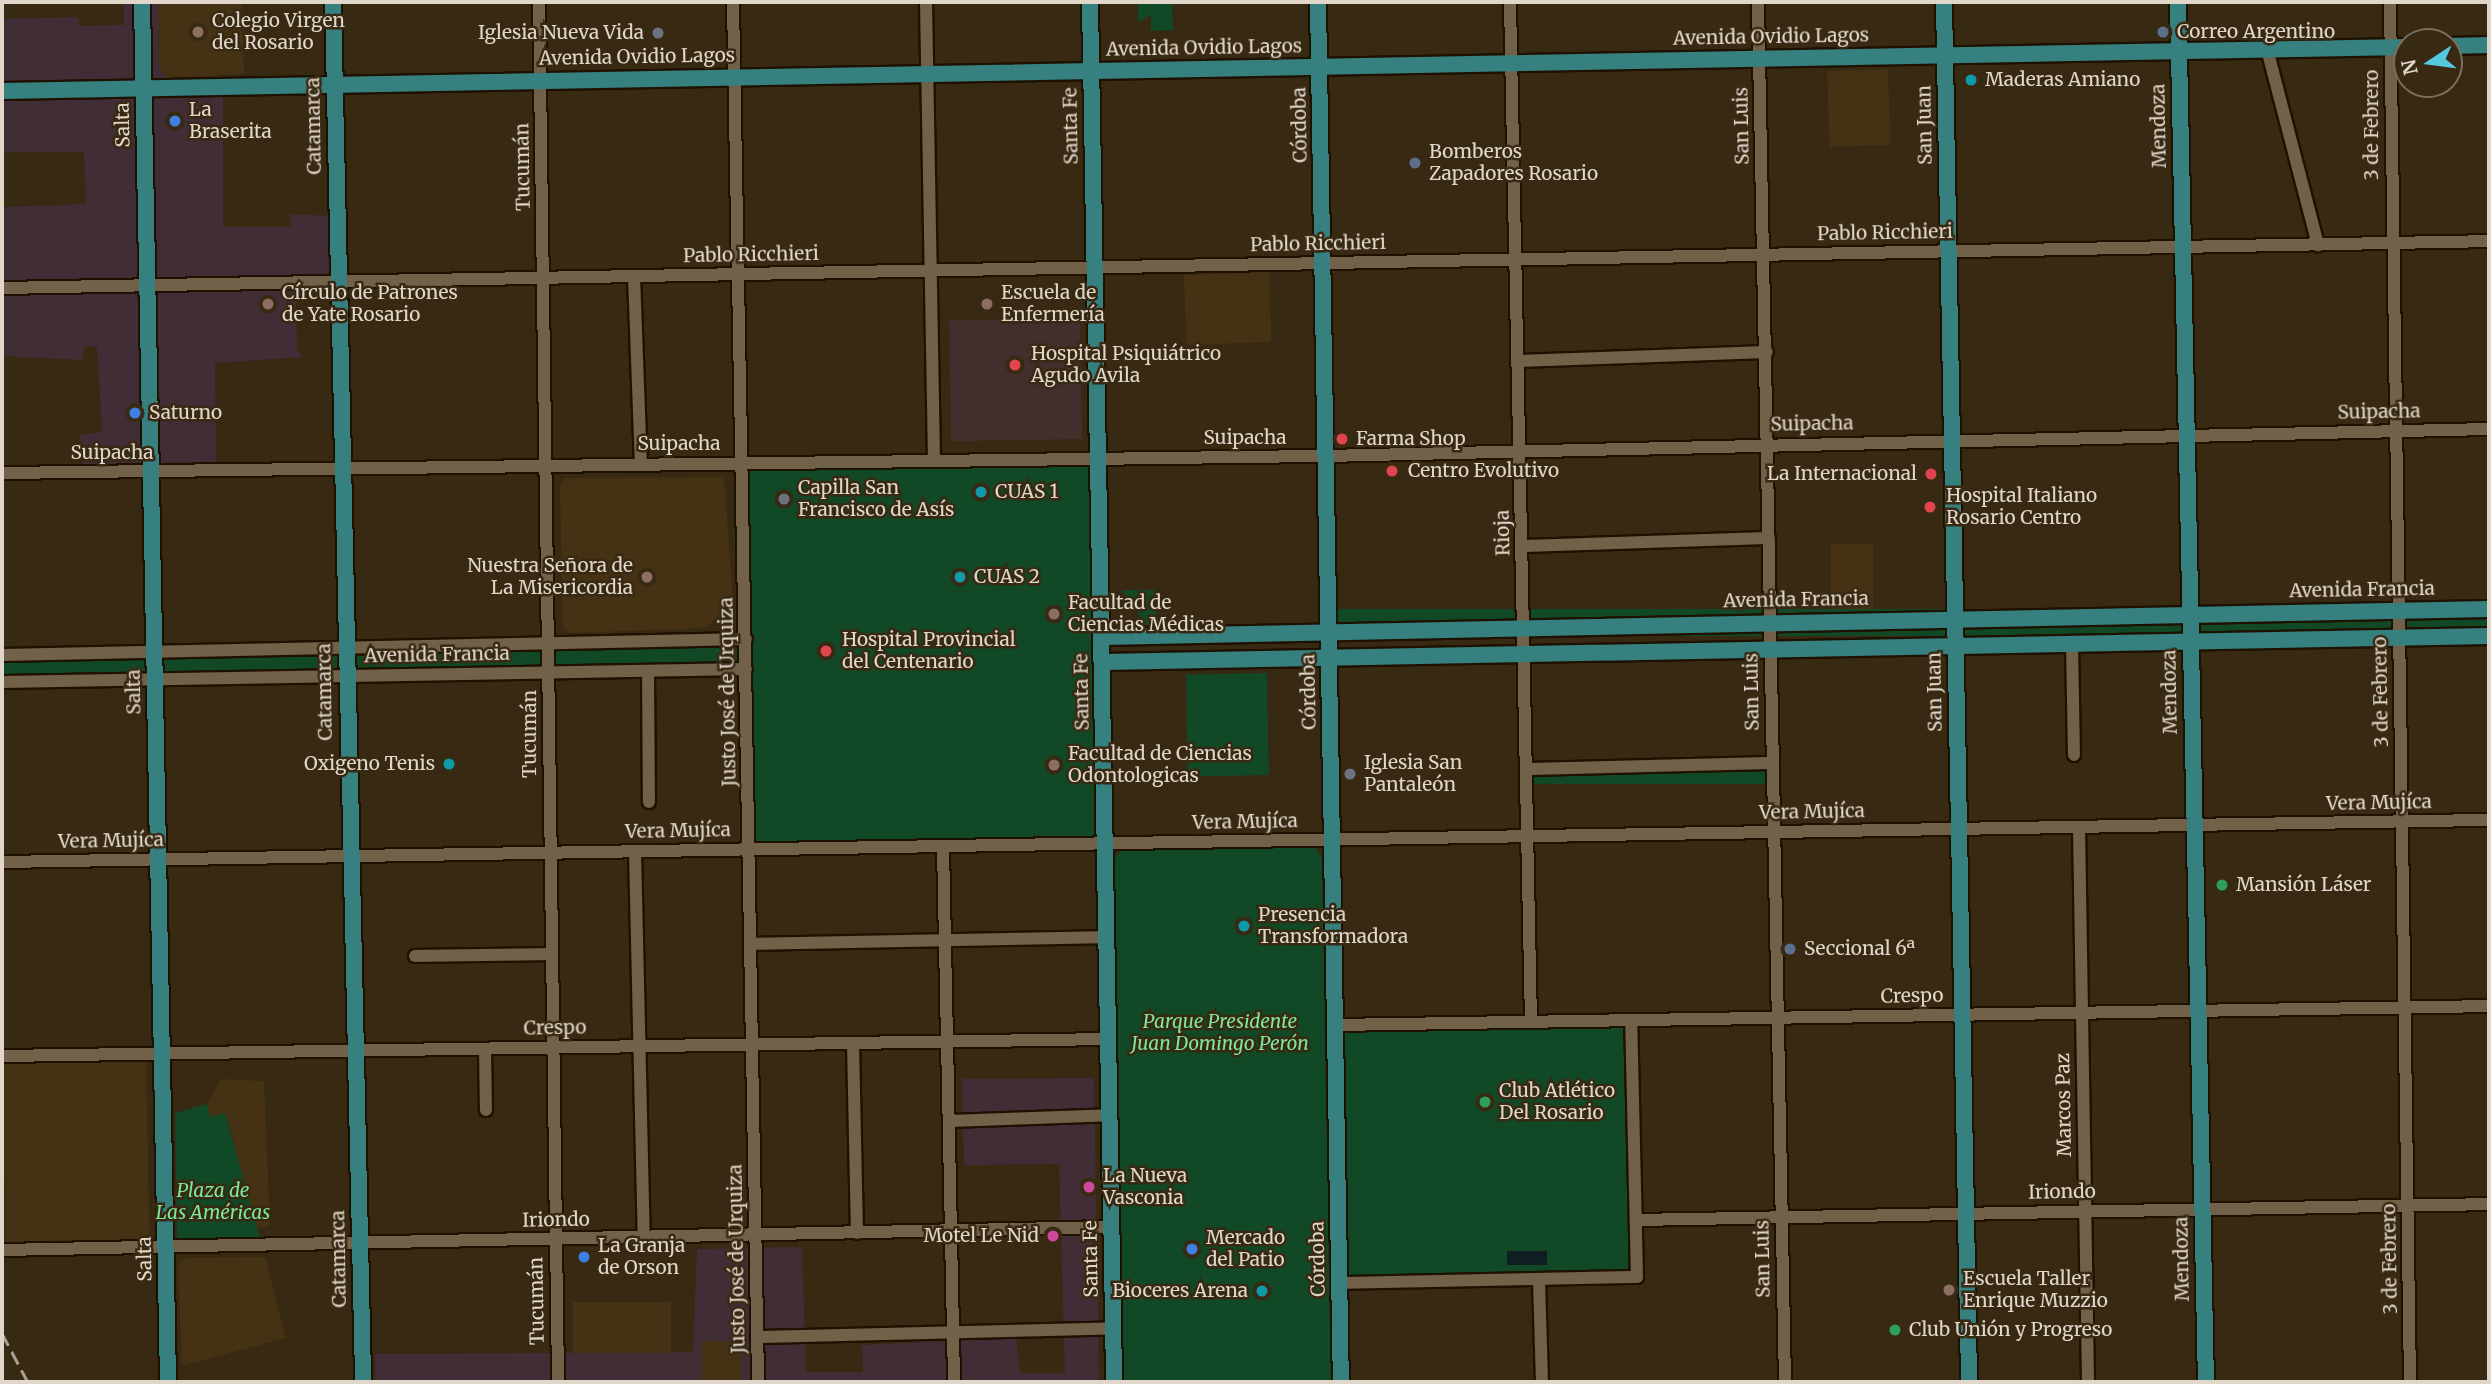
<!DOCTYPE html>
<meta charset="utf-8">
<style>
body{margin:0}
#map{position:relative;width:2491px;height:1384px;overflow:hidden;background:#382913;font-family:Merriweather,serif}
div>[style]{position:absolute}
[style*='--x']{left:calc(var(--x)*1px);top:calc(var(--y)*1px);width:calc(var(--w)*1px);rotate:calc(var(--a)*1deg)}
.commercial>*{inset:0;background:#402d36}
.built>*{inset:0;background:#453214;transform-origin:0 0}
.medical>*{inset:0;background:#422e2c;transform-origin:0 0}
.green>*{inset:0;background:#114826;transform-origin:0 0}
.water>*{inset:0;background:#0e1e22;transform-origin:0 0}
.roads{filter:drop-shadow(2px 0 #1f1100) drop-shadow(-2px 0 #1f1100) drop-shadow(0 2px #1f1100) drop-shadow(0 -2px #1f1100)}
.minor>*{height:12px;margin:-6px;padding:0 6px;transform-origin:6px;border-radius:6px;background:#726149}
.major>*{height:16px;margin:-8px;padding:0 8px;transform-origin:8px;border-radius:8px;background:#368080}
.rail>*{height:2.5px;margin-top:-1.25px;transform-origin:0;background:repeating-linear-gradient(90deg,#ab9f8f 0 14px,transparent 0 21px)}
.dots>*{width:19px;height:19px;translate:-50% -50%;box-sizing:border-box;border:4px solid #382913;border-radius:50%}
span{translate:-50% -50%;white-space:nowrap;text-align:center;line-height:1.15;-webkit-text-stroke:5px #382913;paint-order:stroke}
.poi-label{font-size:19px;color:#e0d6c9}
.left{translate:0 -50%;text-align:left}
.right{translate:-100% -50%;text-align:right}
.street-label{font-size:19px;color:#e0d6c9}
.park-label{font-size:19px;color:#7de89d;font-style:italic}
.frame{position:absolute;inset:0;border:4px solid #e0d6c9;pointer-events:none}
.north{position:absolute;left:2393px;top:28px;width:70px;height:70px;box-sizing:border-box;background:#382913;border:2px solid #7b6e5c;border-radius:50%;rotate:257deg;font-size:19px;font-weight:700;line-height:28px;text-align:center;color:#e0d6c9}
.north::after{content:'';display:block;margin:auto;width:24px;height:32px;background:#55cade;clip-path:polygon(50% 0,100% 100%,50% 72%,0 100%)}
</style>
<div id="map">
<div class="commercial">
<i style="clip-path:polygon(124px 2px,158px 2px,159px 67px,169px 79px,223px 78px,223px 227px,291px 227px,290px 214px,328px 216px,330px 271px,296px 290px,297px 350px,303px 357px,215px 363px,216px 462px,83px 464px,80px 435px,102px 432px,97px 346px,85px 347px,82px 360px,2px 356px,2px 207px,86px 204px,84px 152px,2px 152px,2px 19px,78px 17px,79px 26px,124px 25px)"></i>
<i style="clip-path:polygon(1094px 1078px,1099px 1382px,375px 1382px,375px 1354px,693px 1352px,697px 1249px,802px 1247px,806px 1372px,863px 1372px,862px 1345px,1016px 1338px,1020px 1373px,1065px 1373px,1059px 1164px,964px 1165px,962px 1079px)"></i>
</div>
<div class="built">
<i style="clip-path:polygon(158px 2px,242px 2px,244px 74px,168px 78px,159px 67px)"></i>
<i style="left:1888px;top:69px;width:76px;height:61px;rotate:88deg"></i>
<i style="left:1269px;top:272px;width:70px;height:85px;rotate:88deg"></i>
<i style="clip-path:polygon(724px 477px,733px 601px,706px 628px,569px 633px,563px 626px,560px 485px,566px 478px)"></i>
<i style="left:1831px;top:544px;width:42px;height:69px"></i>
<i style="left:146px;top:1046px;width:193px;height:144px;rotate:89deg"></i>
<i style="clip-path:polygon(221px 1079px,264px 1081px,270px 1226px,257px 1228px,226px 1114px,210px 1117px,207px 1104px)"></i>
<i style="clip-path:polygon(265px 1257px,286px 1338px,182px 1366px,178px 1265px,185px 1258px)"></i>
<i style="left:671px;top:1302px;width:51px;height:98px;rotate:90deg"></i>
<i style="left:702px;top:1341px;width:39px;height:39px"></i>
</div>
<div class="medical">
<i style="left:1080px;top:318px;width:121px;height:131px;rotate:89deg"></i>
</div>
<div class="green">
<i style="clip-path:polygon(1138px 2px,1172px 2px,1173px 30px,1151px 31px,1151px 15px,1138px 22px)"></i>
<i style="clip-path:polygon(1101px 458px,1106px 843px,750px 850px,746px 669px,2px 682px,2px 655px,745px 639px,742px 464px)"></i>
<i style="clip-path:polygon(1121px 590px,1155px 590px,1157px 625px,1147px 625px)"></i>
<i style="left:2489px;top:609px;width:27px;height:1160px;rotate:90deg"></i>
<i style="left:1267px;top:673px;width:102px;height:81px;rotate:89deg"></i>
<i style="left:1767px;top:767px;width:17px;height:234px;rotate:90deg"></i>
<i style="clip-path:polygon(1313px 845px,1322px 857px,1331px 1382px,1120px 1382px,1111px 861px,1122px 851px)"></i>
<i style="left:1631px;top:1022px;width:255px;height:296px;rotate:89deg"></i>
<i style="clip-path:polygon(207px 1104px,210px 1117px,225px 1113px,261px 1241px,177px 1242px,175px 1113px)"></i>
</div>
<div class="water">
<i style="left:1507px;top:1251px;width:40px;height:14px"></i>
</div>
<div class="roads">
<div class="minor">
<i style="--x:539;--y:2;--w:1380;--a:89.21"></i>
<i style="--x:733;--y:2;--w:1380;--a:88.96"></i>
<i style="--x:926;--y:2;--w:459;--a:89"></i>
<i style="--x:1510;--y:2;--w:1019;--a:88.82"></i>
<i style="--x:1758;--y:2;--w:1380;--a:88.88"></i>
<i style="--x:2390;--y:2;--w:1380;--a:89.17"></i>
<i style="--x:2267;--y:49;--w:203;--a:75.4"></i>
<i style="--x:634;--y:276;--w:188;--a:87.9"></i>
<i style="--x:2;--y:288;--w:2487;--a:-1.08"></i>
<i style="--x:1518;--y:361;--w:249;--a:-2.1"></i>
<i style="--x:2;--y:473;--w:1324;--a:-0.74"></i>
<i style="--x:1326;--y:456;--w:1163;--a:-1.33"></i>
<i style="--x:1523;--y:546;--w:246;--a:-1.9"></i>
<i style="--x:2072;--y:643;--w:112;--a:89"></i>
<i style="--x:2;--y:655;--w:744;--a:-1.23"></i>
<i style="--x:648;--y:671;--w:131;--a:89.6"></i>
<i style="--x:2;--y:682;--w:744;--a:-1"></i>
<i style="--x:1526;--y:769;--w:246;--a:-1.4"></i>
<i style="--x:2079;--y:827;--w:555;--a:89.07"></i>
<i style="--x:943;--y:846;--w:536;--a:88.82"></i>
<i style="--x:635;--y:851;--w:386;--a:88.7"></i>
<i style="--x:2;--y:862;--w:2487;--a:-0.97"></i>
<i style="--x:752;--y:944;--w:355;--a:-1.1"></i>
<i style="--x:415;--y:956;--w:136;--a:-0.8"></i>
<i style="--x:1335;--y:1025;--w:1154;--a:-0.94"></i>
<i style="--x:853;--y:1043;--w:190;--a:88.8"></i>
<i style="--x:485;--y:1049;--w:61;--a:89.1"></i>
<i style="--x:2;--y:1056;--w:1107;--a:-0.88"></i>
<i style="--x:949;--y:1121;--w:161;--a:-2.1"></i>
<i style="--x:1636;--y:1220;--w:853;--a:-1.07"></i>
<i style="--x:2;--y:1250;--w:1110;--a:-1.19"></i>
<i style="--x:1539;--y:1281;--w:101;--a:88.3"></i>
<i style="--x:1339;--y:1283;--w:298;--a:-1.2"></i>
<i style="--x:1637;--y:1277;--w:255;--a:-91.3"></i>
<i style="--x:757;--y:1337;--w:356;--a:-1.4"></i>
</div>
<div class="major">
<i style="--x:142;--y:2;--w:1380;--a:88.92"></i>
<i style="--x:333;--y:2;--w:1380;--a:88.75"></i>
<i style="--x:1090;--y:2;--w:1380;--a:89"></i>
<i style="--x:1318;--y:2;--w:1380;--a:89.05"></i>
<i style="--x:1944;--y:2;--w:1380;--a:88.96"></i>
<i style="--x:2178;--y:2;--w:1380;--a:88.84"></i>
<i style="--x:2449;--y:46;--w:40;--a:-1.4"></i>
<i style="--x:2;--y:91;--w:2405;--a:-1.05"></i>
<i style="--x:1103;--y:637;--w:1386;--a:-1.16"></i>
<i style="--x:1103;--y:662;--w:1386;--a:-1.07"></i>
</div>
</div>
<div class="rail">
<i style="--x:2;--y:1333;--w:55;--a:62"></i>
</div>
<div class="dots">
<i style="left:198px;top:32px;background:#8d6e63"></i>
<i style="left:2163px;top:32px;background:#5c6f8a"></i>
<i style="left:658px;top:33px;background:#6b7280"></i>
<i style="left:1971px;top:80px;background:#0f9aa8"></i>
<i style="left:175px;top:121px;background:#3f7fe0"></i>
<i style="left:1415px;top:163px;background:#5c6f8a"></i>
<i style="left:268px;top:304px;background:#8d6e63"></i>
<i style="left:987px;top:304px;background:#8d6e63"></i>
<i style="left:1015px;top:365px;background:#e0444e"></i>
<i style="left:135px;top:413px;background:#3f7fe0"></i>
<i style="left:1342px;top:439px;background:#e0444e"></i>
<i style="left:1392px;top:471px;background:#e0444e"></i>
<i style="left:1931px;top:474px;background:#e0444e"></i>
<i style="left:981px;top:492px;background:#0f9aa8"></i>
<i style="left:784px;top:499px;background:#6b7280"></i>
<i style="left:1930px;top:507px;background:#e0444e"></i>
<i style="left:647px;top:577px;background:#8d6e63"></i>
<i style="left:960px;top:577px;background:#0f9aa8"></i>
<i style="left:1054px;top:614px;background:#8d6e63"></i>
<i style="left:826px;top:651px;background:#e0444e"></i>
<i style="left:449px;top:764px;background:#0f9aa8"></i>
<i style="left:1054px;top:765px;background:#8d6e63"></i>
<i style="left:1350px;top:774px;background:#6b7280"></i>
<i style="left:2222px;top:885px;background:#2e9e5b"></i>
<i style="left:1244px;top:926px;background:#0f9aa8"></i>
<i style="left:1790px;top:949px;background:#5c6f8a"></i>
<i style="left:1485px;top:1102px;background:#2e9e5b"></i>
<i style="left:1089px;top:1187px;background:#d1479c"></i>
<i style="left:1053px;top:1236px;background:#d1479c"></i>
<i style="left:1192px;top:1249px;background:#3f7fe0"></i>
<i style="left:584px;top:1257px;background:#3f7fe0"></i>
<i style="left:1949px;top:1290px;background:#8d6e63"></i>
<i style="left:1262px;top:1291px;background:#0f9aa8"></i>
<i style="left:1895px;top:1330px;background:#2e9e5b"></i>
</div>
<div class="poi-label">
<span class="left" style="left:212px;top:32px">Colegio Virgen<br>del Rosario</span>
<span class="left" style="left:2177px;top:32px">Correo Argentino</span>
<span class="right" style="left:644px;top:33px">Iglesia Nueva Vida</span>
<span class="left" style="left:1985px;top:80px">Maderas Amiano</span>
<span class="left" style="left:189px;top:121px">La<br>Braserita</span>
<span class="left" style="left:1429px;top:163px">Bomberos<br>Zapadores Rosario</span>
<span class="left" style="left:282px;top:304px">Círculo de Patrones<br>de Yate Rosario</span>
<span class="left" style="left:1001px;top:304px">Escuela de<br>Enfermería</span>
<span class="left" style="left:1031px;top:365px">Hospital Psiquiátrico<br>Agudo Avila</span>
<span class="left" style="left:149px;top:413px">Saturno</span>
<span class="left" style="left:1356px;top:439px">Farma Shop</span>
<span class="left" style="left:1408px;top:471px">Centro Evolutivo</span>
<span class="right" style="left:1917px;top:474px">La Internacional</span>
<span class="left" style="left:798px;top:499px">Capilla San<br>Francisco de Asís</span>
<span class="left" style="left:995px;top:492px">CUAS 1</span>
<span class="left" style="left:1946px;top:507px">Hospital Italiano<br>Rosario Centro</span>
<span class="right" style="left:633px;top:577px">Nuestra Señora de<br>La Misericordia</span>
<span class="left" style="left:974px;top:577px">CUAS 2</span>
<span class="left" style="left:1068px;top:614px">Facultad de<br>Ciencias Médicas</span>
<span class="left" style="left:842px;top:651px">Hospital Provincial<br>del Centenario</span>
<span class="left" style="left:1068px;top:765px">Facultad de Ciencias<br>Odontologicas</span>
<span class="left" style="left:1364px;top:774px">Iglesia San<br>Pantaleón</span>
<span class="right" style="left:435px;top:764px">Oxigeno Tenis</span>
<span class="left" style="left:2236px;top:885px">Mansión Láser</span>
<span class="left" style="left:1258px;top:926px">Presencia<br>Transformadora</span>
<span class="left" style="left:1804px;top:949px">Seccional 6ª</span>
<span class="left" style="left:1499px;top:1102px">Club Atlético<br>Del Rosario</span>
<span class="left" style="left:1103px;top:1187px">La Nueva<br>Vasconia</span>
<span class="right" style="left:1039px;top:1236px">Motel Le Nid</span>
<span class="left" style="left:1206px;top:1249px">Mercado<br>del Patio</span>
<span class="left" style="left:598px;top:1257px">La Granja<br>de Orson</span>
<span class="left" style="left:1963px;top:1290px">Escuela Taller<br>Enrique Muzzio</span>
<span class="right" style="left:1248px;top:1291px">Bioceres Arena</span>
<span class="left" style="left:1909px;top:1330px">Club Unión y Progreso</span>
</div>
<div class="street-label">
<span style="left:1771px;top:37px;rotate:-1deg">Avenida Ovidio Lagos</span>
<span style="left:1204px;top:48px;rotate:-1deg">Avenida Ovidio Lagos</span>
<span style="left:637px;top:57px;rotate:-1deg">Avenida Ovidio Lagos</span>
<span style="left:123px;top:125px;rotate:-91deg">Salta</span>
<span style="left:1300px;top:125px;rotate:-91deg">Córdoba</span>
<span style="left:1925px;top:125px;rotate:-91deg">San Juan</span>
<span style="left:2372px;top:125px;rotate:-90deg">3 de Febrero</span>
<span style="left:314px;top:126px;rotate:-91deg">Catamarca</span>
<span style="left:1071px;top:126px;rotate:-91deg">Santa Fe</span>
<span style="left:1742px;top:126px;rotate:-91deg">San Luis</span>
<span style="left:2159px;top:126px;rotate:-91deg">Mendoza</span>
<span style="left:523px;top:167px;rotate:-91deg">Tucumán</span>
<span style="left:1885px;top:233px;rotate:-1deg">Pablo Ricchieri</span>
<span style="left:1318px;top:244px;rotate:-1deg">Pablo Ricchieri</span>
<span style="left:751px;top:255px;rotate:-1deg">Pablo Ricchieri</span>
<span style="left:2379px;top:412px;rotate:-1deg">Suipacha</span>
<span style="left:1812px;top:424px;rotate:-1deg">Suipacha</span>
<span style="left:1245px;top:438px">Suipacha</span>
<span style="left:679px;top:444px">Suipacha</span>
<span style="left:112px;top:453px">Suipacha</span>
<span style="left:1503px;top:533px;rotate:-91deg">Rioja</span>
<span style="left:2362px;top:590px;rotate:-1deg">Avenida Francia</span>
<span style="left:1796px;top:600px;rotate:-1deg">Avenida Francia</span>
<span style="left:437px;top:655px;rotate:-1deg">Avenida Francia</span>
<span style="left:134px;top:692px;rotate:-91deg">Salta</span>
<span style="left:325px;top:692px;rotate:-91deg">Catamarca</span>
<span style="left:728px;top:692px;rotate:-91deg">Justo José de Urquiza</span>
<span style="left:1082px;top:692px;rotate:-91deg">Santa Fe</span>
<span style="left:1309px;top:692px;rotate:-91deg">Córdoba</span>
<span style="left:1752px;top:692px;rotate:-91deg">San Luis</span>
<span style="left:1935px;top:692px;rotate:-91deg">San Juan</span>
<span style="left:2170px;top:692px;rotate:-91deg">Mendoza</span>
<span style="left:2381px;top:692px;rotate:-91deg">3 de Febrero</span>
<span style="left:530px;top:734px;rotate:-90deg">Tucumán</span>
<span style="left:2379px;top:803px;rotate:-1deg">Vera Mujíca</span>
<span style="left:1812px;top:812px;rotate:-1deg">Vera Mujíca</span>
<span style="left:1245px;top:822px;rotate:-1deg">Vera Mujíca</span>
<span style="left:678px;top:831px;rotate:-1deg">Vera Mujíca</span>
<span style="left:111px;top:841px;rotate:-1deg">Vera Mujíca</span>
<span style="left:1912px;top:996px;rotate:-1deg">Crespo</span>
<span style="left:555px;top:1028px;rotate:-1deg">Crespo</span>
<span style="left:2064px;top:1105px;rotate:-91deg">Marcos Paz</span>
<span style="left:2062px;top:1192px;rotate:-1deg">Iriondo</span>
<span style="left:556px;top:1220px;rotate:-1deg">Iriondo</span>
<span style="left:145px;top:1259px;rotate:-91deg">Salta</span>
<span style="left:339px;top:1259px;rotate:-91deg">Catamarca</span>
<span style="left:737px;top:1259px;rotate:-91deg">Justo José de Urquiza</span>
<span style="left:1091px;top:1259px;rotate:-91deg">Santa Fe</span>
<span style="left:1318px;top:1259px;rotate:-91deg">Córdoba</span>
<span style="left:1763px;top:1259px;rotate:-91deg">San Luis</span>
<span style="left:2182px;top:1259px;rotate:-91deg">Mendoza</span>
<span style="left:2390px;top:1259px;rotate:-91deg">3 de Febrero</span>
<span style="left:537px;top:1301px;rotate:-91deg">Tucumán</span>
</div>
<div class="park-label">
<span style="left:1220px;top:1033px">Parque Presidente<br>Juan Domingo Perón</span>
<span style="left:213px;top:1202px">Plaza de<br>Las Américas</span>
</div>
<div class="frame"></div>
<div class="north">N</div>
</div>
